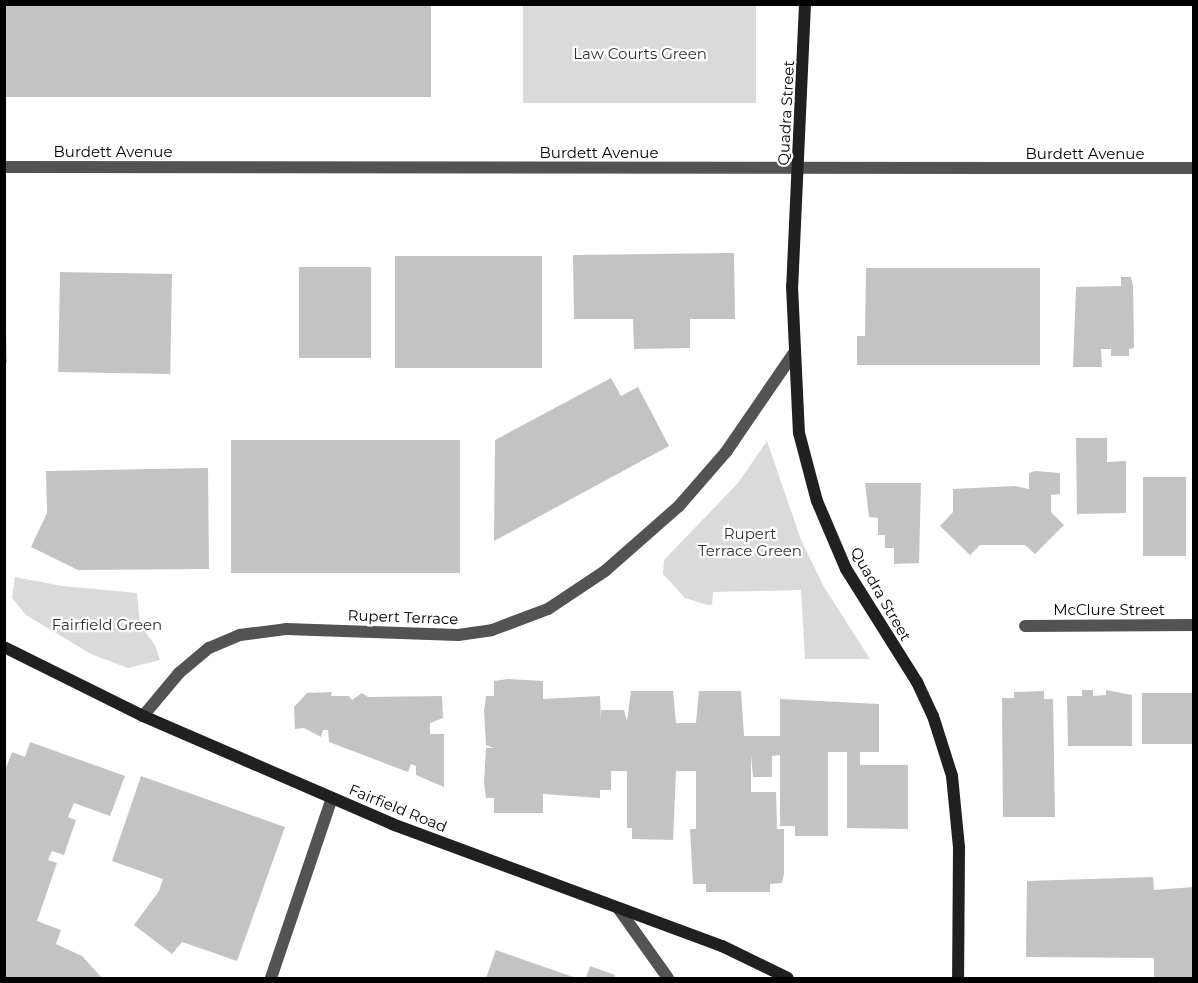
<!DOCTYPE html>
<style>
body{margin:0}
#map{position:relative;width:1198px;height:983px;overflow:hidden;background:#fff;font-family:Montserrat,sans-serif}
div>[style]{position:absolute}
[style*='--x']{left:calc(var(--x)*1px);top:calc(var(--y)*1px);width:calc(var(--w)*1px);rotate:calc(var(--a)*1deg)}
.green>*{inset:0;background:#dadada;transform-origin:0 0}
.building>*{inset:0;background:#c3c3c3;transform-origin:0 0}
.lane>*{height:12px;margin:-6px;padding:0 6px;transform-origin:6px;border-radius:6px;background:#535353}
.street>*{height:12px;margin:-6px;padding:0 6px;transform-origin:6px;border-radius:6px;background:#535353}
.secondary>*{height:12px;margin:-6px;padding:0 6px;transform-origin:6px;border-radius:6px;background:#202020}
span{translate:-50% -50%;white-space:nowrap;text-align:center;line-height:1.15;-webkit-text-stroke:4.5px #fff;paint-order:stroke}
.park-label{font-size:15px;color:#313131}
.street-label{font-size:15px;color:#000}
.frame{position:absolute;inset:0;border:6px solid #000;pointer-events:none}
</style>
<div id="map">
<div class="green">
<i style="left:523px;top:5px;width:233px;height:98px"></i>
<i style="clip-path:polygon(767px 441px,801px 540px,824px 587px,870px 659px,805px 659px,801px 590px,713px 592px,712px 605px,707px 605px,685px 598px,663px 574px,664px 560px,738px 483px)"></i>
<i style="clip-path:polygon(15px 577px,62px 586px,137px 593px,140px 625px,155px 645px,160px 660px,128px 668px,91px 654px,26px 615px,12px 598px)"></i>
</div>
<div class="building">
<i style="left:4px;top:4px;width:427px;height:93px"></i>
<i style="clip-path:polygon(734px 253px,735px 319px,690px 319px,690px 348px,634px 349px,633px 319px,574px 319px,573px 255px)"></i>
<i style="left:542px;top:256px;width:112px;height:147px;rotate:90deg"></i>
<i style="left:299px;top:267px;width:72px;height:91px"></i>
<i style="clip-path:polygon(866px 268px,1040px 268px,1040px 365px,857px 365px,857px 336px,865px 336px)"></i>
<i style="left:60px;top:272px;width:112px;height:100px;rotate:1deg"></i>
<i style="clip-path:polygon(1121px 277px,1131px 277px,1133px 286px,1134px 348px,1129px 349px,1129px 356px,1111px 356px,1111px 349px,1101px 349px,1102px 367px,1073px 367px,1076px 287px,1121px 286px)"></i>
<i style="clip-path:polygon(4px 329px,6px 329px,7px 363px,4px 363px)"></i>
<i style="clip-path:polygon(611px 378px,621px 396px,638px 387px,669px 446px,494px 541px,495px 440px)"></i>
<i style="clip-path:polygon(1076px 438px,1107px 438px,1107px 462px,1126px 461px,1126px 513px,1077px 514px)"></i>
<i style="left:231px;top:440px;width:229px;height:133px"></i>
<i style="clip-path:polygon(208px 468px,209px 569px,78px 570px,31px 547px,47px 513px,46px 471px)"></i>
<i style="clip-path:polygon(1035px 471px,1060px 473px,1060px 494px,1051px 495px,1051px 512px,1064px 525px,1035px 554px,1025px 545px,980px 545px,970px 555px,940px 526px,953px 512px,953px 489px,1015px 486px,1029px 489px,1029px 473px)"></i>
<i style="left:1143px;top:477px;width:43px;height:79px"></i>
<i style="clip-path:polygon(865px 483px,921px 483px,919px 563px,894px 564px,894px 548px,885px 548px,885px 535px,878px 535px,878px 518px,869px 517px)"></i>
<i style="clip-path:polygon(508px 679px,543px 681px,543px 699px,600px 696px,601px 721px,601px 710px,624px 710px,627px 721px,631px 691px,673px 691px,676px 723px,696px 723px,699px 691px,741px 691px,744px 736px,780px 736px,780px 699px,879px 704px,879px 752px,860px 752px,860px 765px,908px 765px,908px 829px,847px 828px,847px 752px,828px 752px,828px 836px,795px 836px,795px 826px,780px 826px,780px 755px,772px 756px,772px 777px,753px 777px,751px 755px,751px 792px,776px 792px,777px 829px,784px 829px,784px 874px,782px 883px,770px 884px,770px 892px,706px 892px,706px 884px,693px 884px,690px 829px,696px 829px,696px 771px,676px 771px,673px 840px,632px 839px,632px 828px,627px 828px,627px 771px,611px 771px,611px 790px,600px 790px,600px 798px,543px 794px,543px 813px,494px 813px,494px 798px,486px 798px,484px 783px,486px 748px,494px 748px,486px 745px,484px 711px,486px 696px,494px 696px,494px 681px)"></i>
<i style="clip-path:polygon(1082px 690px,1093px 690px,1093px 696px,1106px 695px,1106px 690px,1132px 695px,1132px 746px,1068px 746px,1067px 696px,1082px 696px)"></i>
<i style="clip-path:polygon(1044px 691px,1044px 699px,1053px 699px,1055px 817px,1003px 817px,1002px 698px,1014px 698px,1014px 692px)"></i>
<i style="clip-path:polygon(332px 692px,331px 696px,349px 696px,352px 700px,362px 693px,368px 697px,442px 696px,443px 718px,430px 723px,430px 734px,444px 734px,444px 787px,416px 775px,416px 766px,411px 764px,408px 772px,329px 742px,328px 730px,323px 730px,321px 737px,304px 728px,295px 729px,294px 707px,307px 693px)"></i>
<i style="left:1142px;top:693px;width:52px;height:51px"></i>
<i style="clip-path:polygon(30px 742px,125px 776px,110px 816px,74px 803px,68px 817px,76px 820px,64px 855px,52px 851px,48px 860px,57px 863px,37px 921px,61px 930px,56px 944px,82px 956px,102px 978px,4px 978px,4px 773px,12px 752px,25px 757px)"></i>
<i style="clip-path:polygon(141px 776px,285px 827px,237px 961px,182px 942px,172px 954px,134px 925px,159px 891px,163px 879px,112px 861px)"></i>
<i style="clip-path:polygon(1153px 877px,1154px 890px,1194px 887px,1194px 978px,1154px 978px,1154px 958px,1026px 957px,1027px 881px)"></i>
<i style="clip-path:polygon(496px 950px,576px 978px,486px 978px)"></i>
<i style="clip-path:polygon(590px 966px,615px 975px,615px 978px,586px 978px)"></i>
</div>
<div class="lane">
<i style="--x:618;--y:908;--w:86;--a:54.5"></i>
<i style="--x:271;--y:978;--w:190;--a:-71.3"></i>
</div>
<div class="street">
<i style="--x:4;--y:167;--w:1190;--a:0.05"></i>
<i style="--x:1025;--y:626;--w:169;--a:-0.3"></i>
<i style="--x:143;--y:716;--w:56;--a:-50.1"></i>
<i style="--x:179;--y:673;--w:39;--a:-40"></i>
<i style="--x:209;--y:648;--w:34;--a:-23"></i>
<i style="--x:240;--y:635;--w:46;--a:-7.4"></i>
<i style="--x:286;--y:629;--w:172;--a:2"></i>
<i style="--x:458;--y:635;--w:34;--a:-8"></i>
<i style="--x:492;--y:630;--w:60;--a:-20.6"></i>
<i style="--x:548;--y:609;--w:69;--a:-33.7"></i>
<i style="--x:605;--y:571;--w:98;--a:-41.3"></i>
<i style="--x:679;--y:506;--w:72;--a:-49"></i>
<i style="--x:726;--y:452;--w:119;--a:-55.6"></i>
</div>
<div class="secondary">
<i style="--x:805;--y:4;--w:282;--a:92.6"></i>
<i style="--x:792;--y:286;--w:147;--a:87.3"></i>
<i style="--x:799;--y:433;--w:70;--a:75.2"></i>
<i style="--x:817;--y:501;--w:74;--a:66.9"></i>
<i style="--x:846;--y:569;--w:133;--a:57.9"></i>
<i style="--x:917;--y:682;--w:38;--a:65"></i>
<i style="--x:933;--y:716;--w:63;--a:72.4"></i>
<i style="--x:952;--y:776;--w:71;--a:84.4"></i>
<i style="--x:959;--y:847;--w:131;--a:90.4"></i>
<i style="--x:4;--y:647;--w:155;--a:26.4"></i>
<i style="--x:143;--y:716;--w:271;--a:23.4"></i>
<i style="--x:392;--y:824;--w:352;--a:20.3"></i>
<i style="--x:722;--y:946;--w:73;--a:25.9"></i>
</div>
<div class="park-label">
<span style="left:640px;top:54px">Law Courts Green</span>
<span style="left:750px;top:542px">Rupert<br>Terrace Green</span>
<span style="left:107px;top:625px">Fairfield Green</span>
</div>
<div class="street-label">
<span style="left:786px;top:113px;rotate:-87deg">Quadra Street</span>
<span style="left:113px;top:152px">Burdett Avenue</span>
<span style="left:599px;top:153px">Burdett Avenue</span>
<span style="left:1085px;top:154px">Burdett Avenue</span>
<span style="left:881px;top:594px;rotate:60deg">Quadra Street</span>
<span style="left:1109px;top:610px">McClure Street</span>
<span style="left:403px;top:617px;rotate:2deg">Rupert Terrace</span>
<span style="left:398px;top:808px;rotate:22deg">Fairfield Road</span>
</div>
<div class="frame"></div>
</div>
